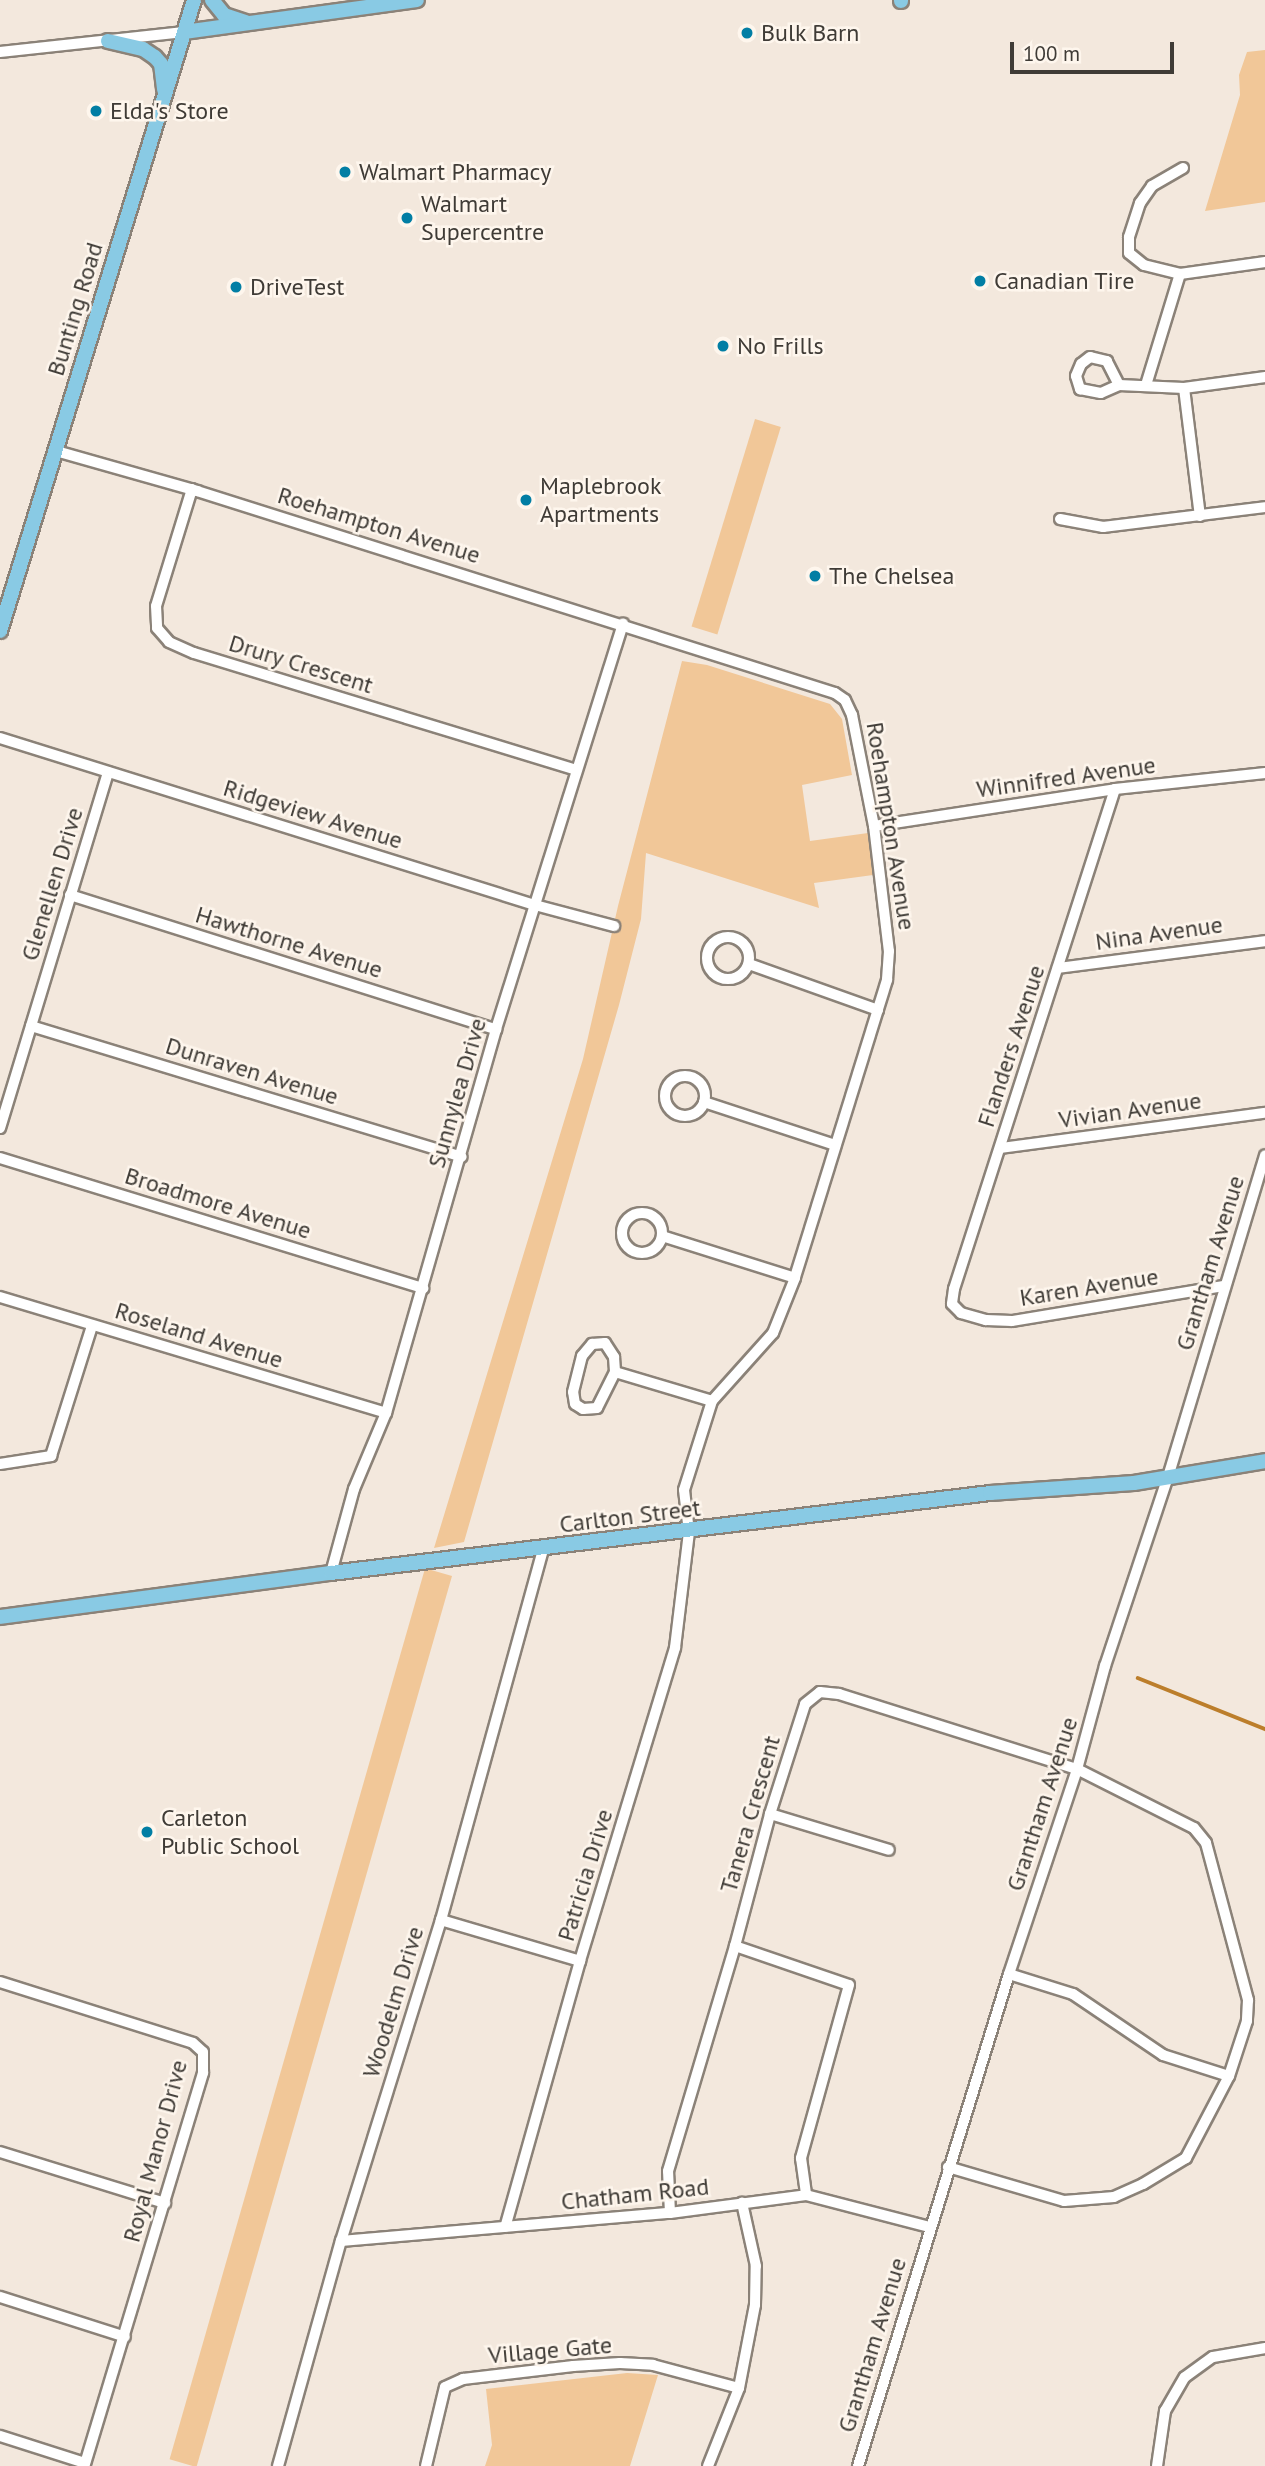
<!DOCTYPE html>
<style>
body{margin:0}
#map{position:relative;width:1265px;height:2466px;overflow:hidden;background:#f3e8dd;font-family:"PT Sans",sans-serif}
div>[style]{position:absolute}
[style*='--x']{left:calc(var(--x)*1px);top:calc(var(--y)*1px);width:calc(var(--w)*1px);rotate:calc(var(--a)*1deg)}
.green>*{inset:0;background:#f1c798;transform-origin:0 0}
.stream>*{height:3.5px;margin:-1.75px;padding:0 1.75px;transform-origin:1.75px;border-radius:1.75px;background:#bc7e2b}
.roads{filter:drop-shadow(2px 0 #8b8278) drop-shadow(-2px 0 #8b8278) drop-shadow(0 2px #8b8278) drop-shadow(0 -2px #8b8278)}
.minor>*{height:10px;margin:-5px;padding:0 5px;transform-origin:5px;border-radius:5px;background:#fff}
.minor>.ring{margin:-5px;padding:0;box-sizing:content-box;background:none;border:10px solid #fff;border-radius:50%}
.major>*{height:14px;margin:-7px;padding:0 7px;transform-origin:7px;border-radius:7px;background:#89cae4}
.dots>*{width:19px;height:19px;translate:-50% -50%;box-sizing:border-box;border:4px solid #fef6ed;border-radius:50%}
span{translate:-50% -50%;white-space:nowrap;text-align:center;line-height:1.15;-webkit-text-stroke:5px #fef6ed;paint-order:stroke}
.poi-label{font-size:24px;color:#3f3b36}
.left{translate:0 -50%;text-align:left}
.street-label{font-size:24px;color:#3f3b36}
.scale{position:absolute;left:1010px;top:42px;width:164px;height:32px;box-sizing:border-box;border:4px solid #3f3b36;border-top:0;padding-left:9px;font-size:21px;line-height:24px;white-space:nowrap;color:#3f3b36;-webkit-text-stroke:5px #fef6ed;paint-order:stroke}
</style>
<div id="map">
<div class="green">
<i style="clip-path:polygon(1265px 50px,1265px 202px,1205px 211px,1240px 95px,1239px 75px,1247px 52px)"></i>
<i style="left:755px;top:419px;width:27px;height:217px;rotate:17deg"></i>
<i style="clip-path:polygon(682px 661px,707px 665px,830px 704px,842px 719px,852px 775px,802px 785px,810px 841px,868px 833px,873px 875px,814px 883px,819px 908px,646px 853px,641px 919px,619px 1005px,464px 1542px,434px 1548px,583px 1059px,618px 906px)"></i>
<i style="left:452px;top:1576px;width:927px;height:28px;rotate:106deg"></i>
<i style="clip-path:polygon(627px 2373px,658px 2375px,630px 2466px,485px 2466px,492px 2445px,486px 2389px)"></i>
</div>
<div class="stream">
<i style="--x:1138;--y:1678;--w:137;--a:21.9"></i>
</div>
<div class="roads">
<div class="minor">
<i style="--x:0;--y:52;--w:185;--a:-6.2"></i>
<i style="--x:1183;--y:168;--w:36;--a:150"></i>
<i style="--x:1152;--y:186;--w:21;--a:125"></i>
<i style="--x:1140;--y:203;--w:36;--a:108"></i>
<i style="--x:1129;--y:237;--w:16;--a:90"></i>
<i style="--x:1129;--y:253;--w:19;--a:39"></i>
<i style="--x:1144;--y:265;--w:37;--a:14"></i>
<i style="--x:1180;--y:274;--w:86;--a:-8"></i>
<i style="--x:1119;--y:385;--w:27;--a:-117"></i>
<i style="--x:1107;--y:361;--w:17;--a:-167"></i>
<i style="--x:1090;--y:357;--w:11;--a:142"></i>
<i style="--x:1081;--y:364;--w:13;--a:113"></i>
<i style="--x:1076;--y:376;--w:14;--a:73"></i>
<i style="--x:1080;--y:389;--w:21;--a:11"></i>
<i style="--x:1101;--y:393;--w:20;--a:-24"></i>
<i style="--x:1119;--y:385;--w:65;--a:2.6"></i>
<i style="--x:1184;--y:388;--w:82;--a:-7.7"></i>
<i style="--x:1146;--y:385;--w:116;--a:-73"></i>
<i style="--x:1184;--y:388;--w:129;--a:82.9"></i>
<i style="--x:56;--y:451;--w:147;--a:15.8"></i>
<i style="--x:197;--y:491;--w:669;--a:17.57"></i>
<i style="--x:835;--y:693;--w:12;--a:35"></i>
<i style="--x:845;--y:700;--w:17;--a:65"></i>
<i style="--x:852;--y:715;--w:113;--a:78.8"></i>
<i style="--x:874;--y:826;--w:126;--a:83.2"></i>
<i style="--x:889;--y:951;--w:29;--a:94"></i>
<i style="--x:887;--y:980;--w:312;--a:107.2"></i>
<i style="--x:795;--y:1278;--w:59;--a:111.8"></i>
<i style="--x:773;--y:1333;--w:91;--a:131.9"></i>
<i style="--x:712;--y:1401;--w:93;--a:107.5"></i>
<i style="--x:684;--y:1490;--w:42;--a:83.2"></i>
<i style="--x:689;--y:1532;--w:117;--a:96.9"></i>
<i style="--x:675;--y:1648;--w:327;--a:106.9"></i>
<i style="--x:580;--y:1961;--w:276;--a:105.7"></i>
<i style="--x:192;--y:489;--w:122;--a:107.1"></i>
<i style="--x:156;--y:606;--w:22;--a:87"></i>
<i style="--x:157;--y:628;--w:18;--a:49"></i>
<i style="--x:169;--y:642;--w:27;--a:24"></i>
<i style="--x:194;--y:653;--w:400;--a:17"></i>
<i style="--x:1060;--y:519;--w:44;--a:10.5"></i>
<i style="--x:1103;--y:527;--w:163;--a:-7"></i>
<i style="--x:0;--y:738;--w:560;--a:17.34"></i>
<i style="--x:535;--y:905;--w:82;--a:14.9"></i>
<i style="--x:1115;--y:789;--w:525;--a:107.85"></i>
<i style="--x:954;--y:1289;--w:15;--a:98"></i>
<i style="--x:952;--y:1304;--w:13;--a:45"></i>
<i style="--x:961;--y:1313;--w:26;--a:16"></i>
<i style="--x:986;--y:1320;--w:26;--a:2"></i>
<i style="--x:1012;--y:1321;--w:214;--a:-9.4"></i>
<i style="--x:874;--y:826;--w:244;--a:-8.7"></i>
<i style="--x:1115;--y:789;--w:151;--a:-6.1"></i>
<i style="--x:70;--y:895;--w:447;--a:17.5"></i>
<i class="ring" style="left:707px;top:937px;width:32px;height:32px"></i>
<i style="--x:749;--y:964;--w:137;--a:19.6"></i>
<i style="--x:1058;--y:968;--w:209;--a:-7.4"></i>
<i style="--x:31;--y:1026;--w:450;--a:16.9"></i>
<i class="ring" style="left:665px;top:1076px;width:30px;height:30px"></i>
<i style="--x:704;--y:1102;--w:138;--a:18.2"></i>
<i style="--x:0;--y:1128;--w:372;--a:-73.1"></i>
<i style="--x:1001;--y:1148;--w:266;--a:-7.6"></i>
<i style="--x:0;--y:1158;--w:443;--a:17.1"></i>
<i class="ring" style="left:622px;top:1213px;width:30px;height:30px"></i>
<i style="--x:662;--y:1236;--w:139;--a:17.5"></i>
<i style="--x:0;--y:1297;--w:403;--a:16.7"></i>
<i style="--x:615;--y:1372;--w:40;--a:116.6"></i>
<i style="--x:597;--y:1408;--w:14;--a:176"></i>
<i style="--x:583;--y:1409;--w:9;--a:-148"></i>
<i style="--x:575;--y:1404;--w:12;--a:-99"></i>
<i style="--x:573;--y:1392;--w:37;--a:-76"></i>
<i style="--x:582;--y:1356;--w:16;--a:-50"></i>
<i style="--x:592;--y:1344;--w:13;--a:-4"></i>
<i style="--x:605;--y:1343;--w:17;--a:57"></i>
<i style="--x:614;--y:1357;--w:15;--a:86"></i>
<i style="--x:615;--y:1372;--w:101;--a:16.6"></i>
<i style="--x:0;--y:1464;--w:52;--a:-8.9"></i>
<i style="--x:51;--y:1456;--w:136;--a:-72.5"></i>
<i style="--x:331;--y:1573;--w:87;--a:-74.7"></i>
<i style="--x:354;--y:1489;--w:82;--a:-67.2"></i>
<i style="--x:386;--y:1413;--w:399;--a:-74"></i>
<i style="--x:496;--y:1029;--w:425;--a:-72.6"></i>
<i style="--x:770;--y:1814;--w:124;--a:16.8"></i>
<i style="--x:441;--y:1920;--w:145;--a:16.4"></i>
<i style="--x:735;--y:1946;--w:120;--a:18.9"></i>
<i style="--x:849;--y:1985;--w:180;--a:105.5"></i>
<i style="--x:801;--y:2158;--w:37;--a:82"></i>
<i style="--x:1009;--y:1974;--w:67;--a:17.4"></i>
<i style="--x:1073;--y:1994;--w:109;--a:34.1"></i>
<i style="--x:1163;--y:2055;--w:69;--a:17.7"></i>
<i style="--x:0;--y:1982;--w:202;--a:17.5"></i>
<i style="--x:193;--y:2043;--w:13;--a:42"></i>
<i style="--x:203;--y:2052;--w:21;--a:90"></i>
<i style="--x:203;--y:2073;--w:411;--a:106.8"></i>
<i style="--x:0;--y:2152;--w:173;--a:17.2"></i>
<i style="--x:670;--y:2213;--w:42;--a:-92.7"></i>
<i style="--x:668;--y:2171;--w:235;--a:-73.4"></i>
<i style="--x:735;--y:1946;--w:137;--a:-75.1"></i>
<i style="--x:770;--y:1814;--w:115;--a:-72.3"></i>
<i style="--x:805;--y:1704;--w:19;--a:-39"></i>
<i style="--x:820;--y:1692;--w:19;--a:6"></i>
<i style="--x:839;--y:1694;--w:250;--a:17.5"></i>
<i style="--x:1077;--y:1769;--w:131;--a:26.8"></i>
<i style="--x:1194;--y:1828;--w:19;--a:51"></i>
<i style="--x:1206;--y:1843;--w:163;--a:75"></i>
<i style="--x:1248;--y:2000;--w:21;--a:93"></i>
<i style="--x:1247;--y:2021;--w:58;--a:108.1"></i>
<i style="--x:1229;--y:2076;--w:93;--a:117.7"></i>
<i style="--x:1186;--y:2158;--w:50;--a:148.8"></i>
<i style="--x:1143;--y:2184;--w:32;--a:156"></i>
<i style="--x:1114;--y:2197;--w:50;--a:175.4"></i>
<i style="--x:1064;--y:2201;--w:121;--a:-163.7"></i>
<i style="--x:341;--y:2241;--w:330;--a:-4.9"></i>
<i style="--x:670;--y:2213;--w:137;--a:-7.5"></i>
<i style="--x:806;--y:2195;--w:128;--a:14.5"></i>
<i style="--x:0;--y:2297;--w:131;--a:17.7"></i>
<i style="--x:0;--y:2436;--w:89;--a:17.6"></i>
<i style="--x:278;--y:2466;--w:234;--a:-74.4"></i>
<i style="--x:341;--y:2241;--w:336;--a:-72.7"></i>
<i style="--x:441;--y:1920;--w:385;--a:-74.6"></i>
<i style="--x:426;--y:2466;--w:81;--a:-76.5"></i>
<i style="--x:445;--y:2387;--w:20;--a:-24"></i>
<i style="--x:463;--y:2379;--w:111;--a:-6.7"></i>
<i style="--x:573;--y:2366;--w:47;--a:-3.7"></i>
<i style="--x:620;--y:2363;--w:33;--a:3"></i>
<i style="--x:653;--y:2365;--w:89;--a:15"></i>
<i style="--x:708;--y:2466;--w:84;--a:-68.3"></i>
<i style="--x:739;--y:2388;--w:85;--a:-79.1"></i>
<i style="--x:755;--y:2305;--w:39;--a:-89"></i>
<i style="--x:756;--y:2266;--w:65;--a:-102.5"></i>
<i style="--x:858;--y:2466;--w:515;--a:-72.94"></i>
<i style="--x:1009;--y:1974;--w:216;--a:-71.6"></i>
<i style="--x:1077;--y:1769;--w:107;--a:-74.8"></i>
<i style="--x:1105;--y:1666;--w:199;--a:-71.6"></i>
<i style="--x:1168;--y:1477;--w:336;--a:-73.2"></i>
<i style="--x:1157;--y:2466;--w:56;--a:-81.7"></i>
<i style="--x:1165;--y:2411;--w:39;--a:-60"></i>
<i style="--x:1185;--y:2377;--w:34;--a:-36"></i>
<i style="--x:1213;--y:2357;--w:53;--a:-9.8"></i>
</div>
<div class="major">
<i style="--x:212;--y:0;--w:19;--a:51"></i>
<i style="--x:224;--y:15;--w:23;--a:18"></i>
<i style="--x:901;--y:0;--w:1;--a:90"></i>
<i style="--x:184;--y:32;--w:235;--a:-7.8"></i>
<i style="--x:108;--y:41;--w:36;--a:13"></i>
<i style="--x:143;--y:49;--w:14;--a:34"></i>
<i style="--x:155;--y:57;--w:9;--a:49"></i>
<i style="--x:161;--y:64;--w:26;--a:83"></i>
<i style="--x:0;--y:631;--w:660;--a:-72.91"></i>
<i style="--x:0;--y:1617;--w:334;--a:-7.6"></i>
<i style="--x:331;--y:1573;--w:664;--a:-6.92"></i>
<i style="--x:990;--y:1493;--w:144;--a:-4"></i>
<i style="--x:1134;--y:1483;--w:133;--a:-9.5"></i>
</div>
</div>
<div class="dots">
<i style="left:747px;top:33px;background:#027ea4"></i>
<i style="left:96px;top:111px;background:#027ea4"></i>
<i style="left:345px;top:172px;background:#027ea4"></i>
<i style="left:407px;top:218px;background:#027ea4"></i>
<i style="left:980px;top:281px;background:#027ea4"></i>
<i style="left:236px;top:287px;background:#027ea4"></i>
<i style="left:723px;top:346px;background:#027ea4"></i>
<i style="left:526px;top:500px;background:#027ea4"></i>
<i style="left:815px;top:576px;background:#027ea4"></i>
<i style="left:147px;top:1832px;background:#027ea4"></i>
</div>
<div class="poi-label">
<span class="left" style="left:761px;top:33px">Bulk Barn</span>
<span class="left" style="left:110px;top:111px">Elda's Store</span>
<span class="left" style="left:359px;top:172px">Walmart Pharmacy</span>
<span class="left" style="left:421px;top:218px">Walmart<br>Supercentre</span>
<span class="left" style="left:994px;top:281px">Canadian Tire</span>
<span class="left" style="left:250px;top:287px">DriveTest</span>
<span class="left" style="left:737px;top:346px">No Frills</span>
<span class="left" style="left:540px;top:500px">Maplebrook<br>Apartments</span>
<span class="left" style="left:829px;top:576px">The Chelsea</span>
<span class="left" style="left:161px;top:1832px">Carleton<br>Public School</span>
</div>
<div class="street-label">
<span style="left:75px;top:309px;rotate:-73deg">Bunting Road</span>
<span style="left:379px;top:525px;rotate:17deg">Roehampton Avenue</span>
<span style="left:301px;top:664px;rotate:17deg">Drury Crescent</span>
<span style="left:1066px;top:777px;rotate:-8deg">Winnifred Avenue</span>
<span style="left:313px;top:814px;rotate:17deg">Ridgeview Avenue</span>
<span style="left:891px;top:826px;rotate:81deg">Roehampton Avenue</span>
<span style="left:52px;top:884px;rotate:-73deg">Glenellen Drive</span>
<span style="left:1159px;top:933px;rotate:-8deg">Nina Avenue</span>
<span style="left:289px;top:942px;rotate:17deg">Hawthorne Avenue</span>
<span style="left:1011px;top:1046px;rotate:-72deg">Flanders Avenue</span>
<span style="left:252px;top:1071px;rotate:17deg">Dunraven Avenue</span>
<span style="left:457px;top:1093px;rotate:-74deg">Sunnylea Drive</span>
<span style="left:1130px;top:1110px;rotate:-8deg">Vivian Avenue</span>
<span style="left:218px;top:1203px;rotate:17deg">Broadmore Avenue</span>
<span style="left:1210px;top:1263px;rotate:-73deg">Grantham Avenue</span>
<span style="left:1089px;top:1287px;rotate:-9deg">Karen Avenue</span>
<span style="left:199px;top:1335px;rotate:17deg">Roseland Avenue</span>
<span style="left:630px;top:1516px;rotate:-7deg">Carlton Street</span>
<span style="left:1042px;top:1804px;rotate:-72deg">Grantham Avenue</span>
<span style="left:750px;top:1814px;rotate:-74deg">Tanera Crescent</span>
<span style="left:585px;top:1875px;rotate:-73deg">Patricia Drive</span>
<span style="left:393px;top:2002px;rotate:-73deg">Woodelm Drive</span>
<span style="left:155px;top:2151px;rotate:-75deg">Royal Manor Drive</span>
<span style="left:635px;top:2194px;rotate:-6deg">Chatham Road</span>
<span style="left:872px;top:2345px;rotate:-73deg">Grantham Avenue</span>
<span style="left:550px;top:2350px;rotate:-5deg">Village Gate</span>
</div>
<div class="scale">100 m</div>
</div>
